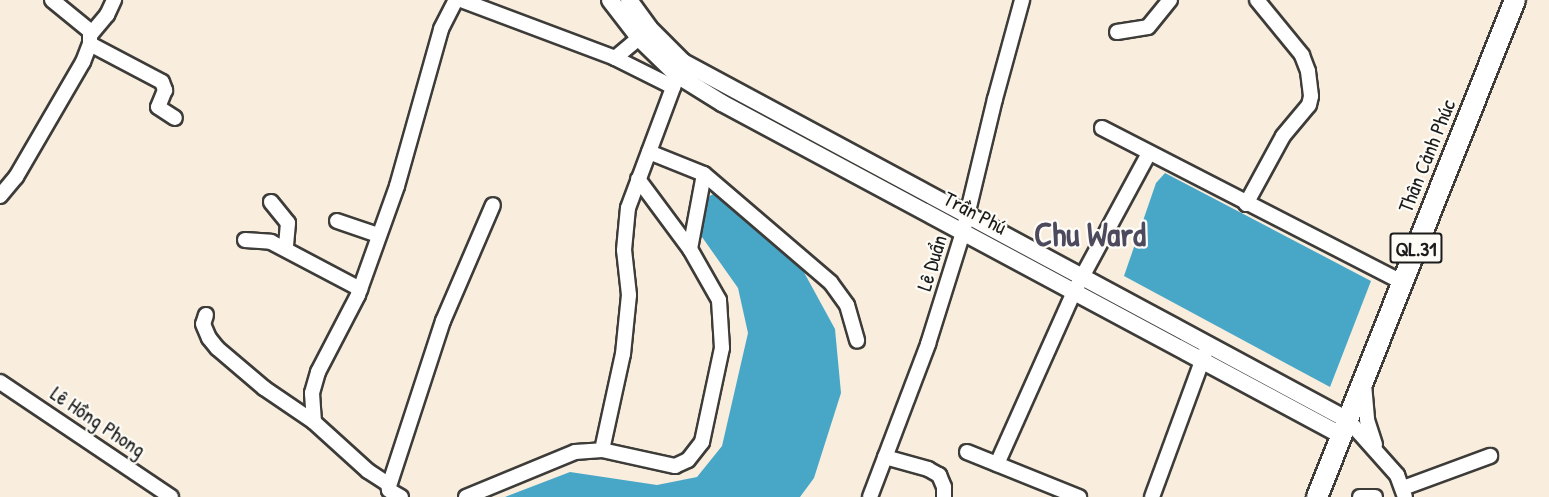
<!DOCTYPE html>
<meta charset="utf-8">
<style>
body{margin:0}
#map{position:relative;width:1549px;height:497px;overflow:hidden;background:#f9eede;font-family:"Patrick Hand",sans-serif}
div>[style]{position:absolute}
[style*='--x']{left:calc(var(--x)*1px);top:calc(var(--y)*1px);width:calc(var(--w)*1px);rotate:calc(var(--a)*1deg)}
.water>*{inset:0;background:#48a7c7}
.roads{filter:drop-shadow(2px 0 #3d3c39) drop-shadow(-2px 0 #3d3c39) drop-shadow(0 2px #3d3c39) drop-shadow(0 -2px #3d3c39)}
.minor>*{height:14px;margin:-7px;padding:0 7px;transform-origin:7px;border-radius:7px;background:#fff}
.major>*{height:16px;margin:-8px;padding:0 8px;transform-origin:8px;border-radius:8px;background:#fff}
.highway>*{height:20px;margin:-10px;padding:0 10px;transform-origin:10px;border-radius:10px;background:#fff}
span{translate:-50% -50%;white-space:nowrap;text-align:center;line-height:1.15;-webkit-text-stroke:4.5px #fdfcf7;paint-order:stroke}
.shield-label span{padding:2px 4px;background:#fdfcf7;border:2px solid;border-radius:4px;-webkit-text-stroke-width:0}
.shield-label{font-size:20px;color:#1c1c1c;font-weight:700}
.street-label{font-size:21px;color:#1c1c1c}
.town-label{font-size:33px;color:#4d4a5e;font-weight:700}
</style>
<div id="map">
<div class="water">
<i style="clip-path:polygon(1165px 173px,1371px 281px,1330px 387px,1124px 276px,1156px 183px)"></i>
<i style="clip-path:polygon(717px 192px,800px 265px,835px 329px,841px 393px,814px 478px,800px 497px,505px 497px,570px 472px,657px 485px,697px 477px,722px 446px,748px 333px,738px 288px,702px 237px,700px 226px,706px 198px)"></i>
</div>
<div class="roads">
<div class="minor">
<i style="--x:461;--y:0;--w:165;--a:20.6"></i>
<i style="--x:615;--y:58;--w:65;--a:26.6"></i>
<i style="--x:1117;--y:32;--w:31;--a:-9"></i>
<i style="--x:1148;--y:27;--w:35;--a:-51"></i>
<i style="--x:91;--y:34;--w:25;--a:-50"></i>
<i style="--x:107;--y:15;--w:17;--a:-65"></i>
<i style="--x:90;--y:44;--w:81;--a:27.8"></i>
<i style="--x:162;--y:82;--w:9;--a:69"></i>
<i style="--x:165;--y:90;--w:18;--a:112"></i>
<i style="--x:158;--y:107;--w:20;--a:33"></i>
<i style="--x:615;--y:58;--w:40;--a:-40"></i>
<i style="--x:1102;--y:128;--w:337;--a:27.2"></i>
<i style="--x:649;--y:152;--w:59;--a:21.8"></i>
<i style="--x:704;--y:174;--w:167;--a:40.6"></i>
<i style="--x:831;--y:283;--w:27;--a:54"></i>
<i style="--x:847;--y:305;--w:37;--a:74"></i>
<i style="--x:0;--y:196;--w:25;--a:-50"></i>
<i style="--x:16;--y:177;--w:133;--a:-59.8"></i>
<i style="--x:83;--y:62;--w:19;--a:-69"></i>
<i style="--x:90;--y:44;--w:13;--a:-90"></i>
<i style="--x:90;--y:31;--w:49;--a:-140.8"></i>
<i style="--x:271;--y:202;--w:27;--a:51"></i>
<i style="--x:288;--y:223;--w:23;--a:95"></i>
<i style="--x:1246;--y:204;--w:77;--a:-61.4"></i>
<i style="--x:1283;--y:136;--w:40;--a:-50"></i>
<i style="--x:1309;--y:105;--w:9;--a:-77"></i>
<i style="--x:1311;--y:96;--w:25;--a:-97"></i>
<i style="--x:1308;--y:71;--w:17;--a:-111"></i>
<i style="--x:1302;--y:55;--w:71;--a:-129.3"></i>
<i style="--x:337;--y:221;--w:43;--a:18.9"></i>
<i style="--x:245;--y:240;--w:26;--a:4"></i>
<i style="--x:271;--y:242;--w:101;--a:27.8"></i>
<i style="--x:690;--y:249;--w:76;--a:-79.4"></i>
<i style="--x:206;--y:315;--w:9;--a:108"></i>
<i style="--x:203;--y:324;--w:15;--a:67"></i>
<i style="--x:209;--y:338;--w:13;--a:51"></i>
<i style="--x:217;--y:348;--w:62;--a:40.4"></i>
<i style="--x:264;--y:388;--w:60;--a:34.2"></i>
<i style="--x:0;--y:382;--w:206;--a:33.9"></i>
<i style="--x:1364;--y:384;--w:36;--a:85"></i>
<i style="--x:1367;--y:420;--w:26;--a:72"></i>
<i style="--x:1348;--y:420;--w:74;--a:48.3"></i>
<i style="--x:1397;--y:475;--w:23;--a:70"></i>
<i style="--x:602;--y:450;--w:98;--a:-77.7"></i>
<i style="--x:623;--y:354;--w:59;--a:-84.2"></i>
<i style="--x:629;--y:295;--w:45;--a:-96.3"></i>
<i style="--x:624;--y:250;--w:42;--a:-84.6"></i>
<i style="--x:628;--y:208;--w:152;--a:-69.5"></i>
<i style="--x:967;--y:452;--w:121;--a:21.9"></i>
<i style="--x:885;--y:457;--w:45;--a:15.6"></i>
<i style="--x:928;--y:469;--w:13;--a:29"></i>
<i style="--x:939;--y:475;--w:13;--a:67"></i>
<i style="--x:944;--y:487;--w:10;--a:90"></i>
<i style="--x:997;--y:464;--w:191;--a:-65.9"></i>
<i style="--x:1075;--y:290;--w:151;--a:-61.6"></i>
<i style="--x:389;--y:486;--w:174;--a:-71.9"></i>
<i style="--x:443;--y:321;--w:126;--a:-66.7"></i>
<i style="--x:1403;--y:488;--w:93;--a:-20.2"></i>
<i style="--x:401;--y:497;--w:14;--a:-150"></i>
<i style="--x:389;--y:490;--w:6;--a:-99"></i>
<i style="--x:388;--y:484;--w:24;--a:-147"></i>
<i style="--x:368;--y:471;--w:73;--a:-137.8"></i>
<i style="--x:314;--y:422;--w:29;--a:-94"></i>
<i style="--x:312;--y:393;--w:22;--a:-74"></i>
<i style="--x:318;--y:372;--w:87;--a:-62.5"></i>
<i style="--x:358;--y:295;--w:116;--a:-70.3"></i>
<i style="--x:397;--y:186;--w:163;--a:-74.3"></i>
<i style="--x:441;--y:29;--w:33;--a:-63"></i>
<i style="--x:466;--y:497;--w:118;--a:-22.4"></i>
<i style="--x:575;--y:452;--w:27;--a:-4"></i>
<i style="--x:602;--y:450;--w:75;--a:12.4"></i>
<i style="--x:675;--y:466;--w:14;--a:-25"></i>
<i style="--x:688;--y:460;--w:23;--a:-52"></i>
<i style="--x:702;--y:442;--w:96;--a:-78"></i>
<i style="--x:722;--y:348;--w:48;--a:-93.6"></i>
<i style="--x:719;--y:300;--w:59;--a:-119.6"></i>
<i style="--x:690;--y:249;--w:87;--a:-126.6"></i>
<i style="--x:870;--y:497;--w:164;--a:-69.2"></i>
<i style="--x:928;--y:344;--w:117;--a:-72.6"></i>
<i style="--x:963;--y:232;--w:137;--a:-76.5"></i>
<i style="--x:995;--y:99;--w:103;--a:-74.7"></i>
<i style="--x:1152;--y:497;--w:153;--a:-69.8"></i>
<i style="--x:1360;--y:497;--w:15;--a:0"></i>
</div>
<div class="major">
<i style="--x:610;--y:0;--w:49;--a:52.4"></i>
<i style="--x:640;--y:39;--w:52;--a:44.2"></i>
<i style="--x:677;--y:75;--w:53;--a:31.9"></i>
<i style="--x:722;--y:103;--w:702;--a:28.21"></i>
<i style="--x:629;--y:0;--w:34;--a:54"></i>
<i style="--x:649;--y:28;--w:48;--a:45"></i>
<i style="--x:683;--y:62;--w:755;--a:28.3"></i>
</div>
<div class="highway">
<i style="--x:1317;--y:497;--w:535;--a:-68.28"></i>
</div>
</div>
<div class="shield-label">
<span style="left:1416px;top:248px">QL.31</span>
</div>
<div class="street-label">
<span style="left:1427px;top:156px;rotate:-68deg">Thân Cảnh Phúc</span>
<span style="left:975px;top:213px;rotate:28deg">Trần Phú</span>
<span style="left:932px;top:263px;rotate:-73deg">Lê Duẩn</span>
<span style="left:98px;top:422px;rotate:34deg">Lê Hồng Phong</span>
</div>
<div class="town-label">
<span style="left:1090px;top:235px">Chu Ward</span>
</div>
</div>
